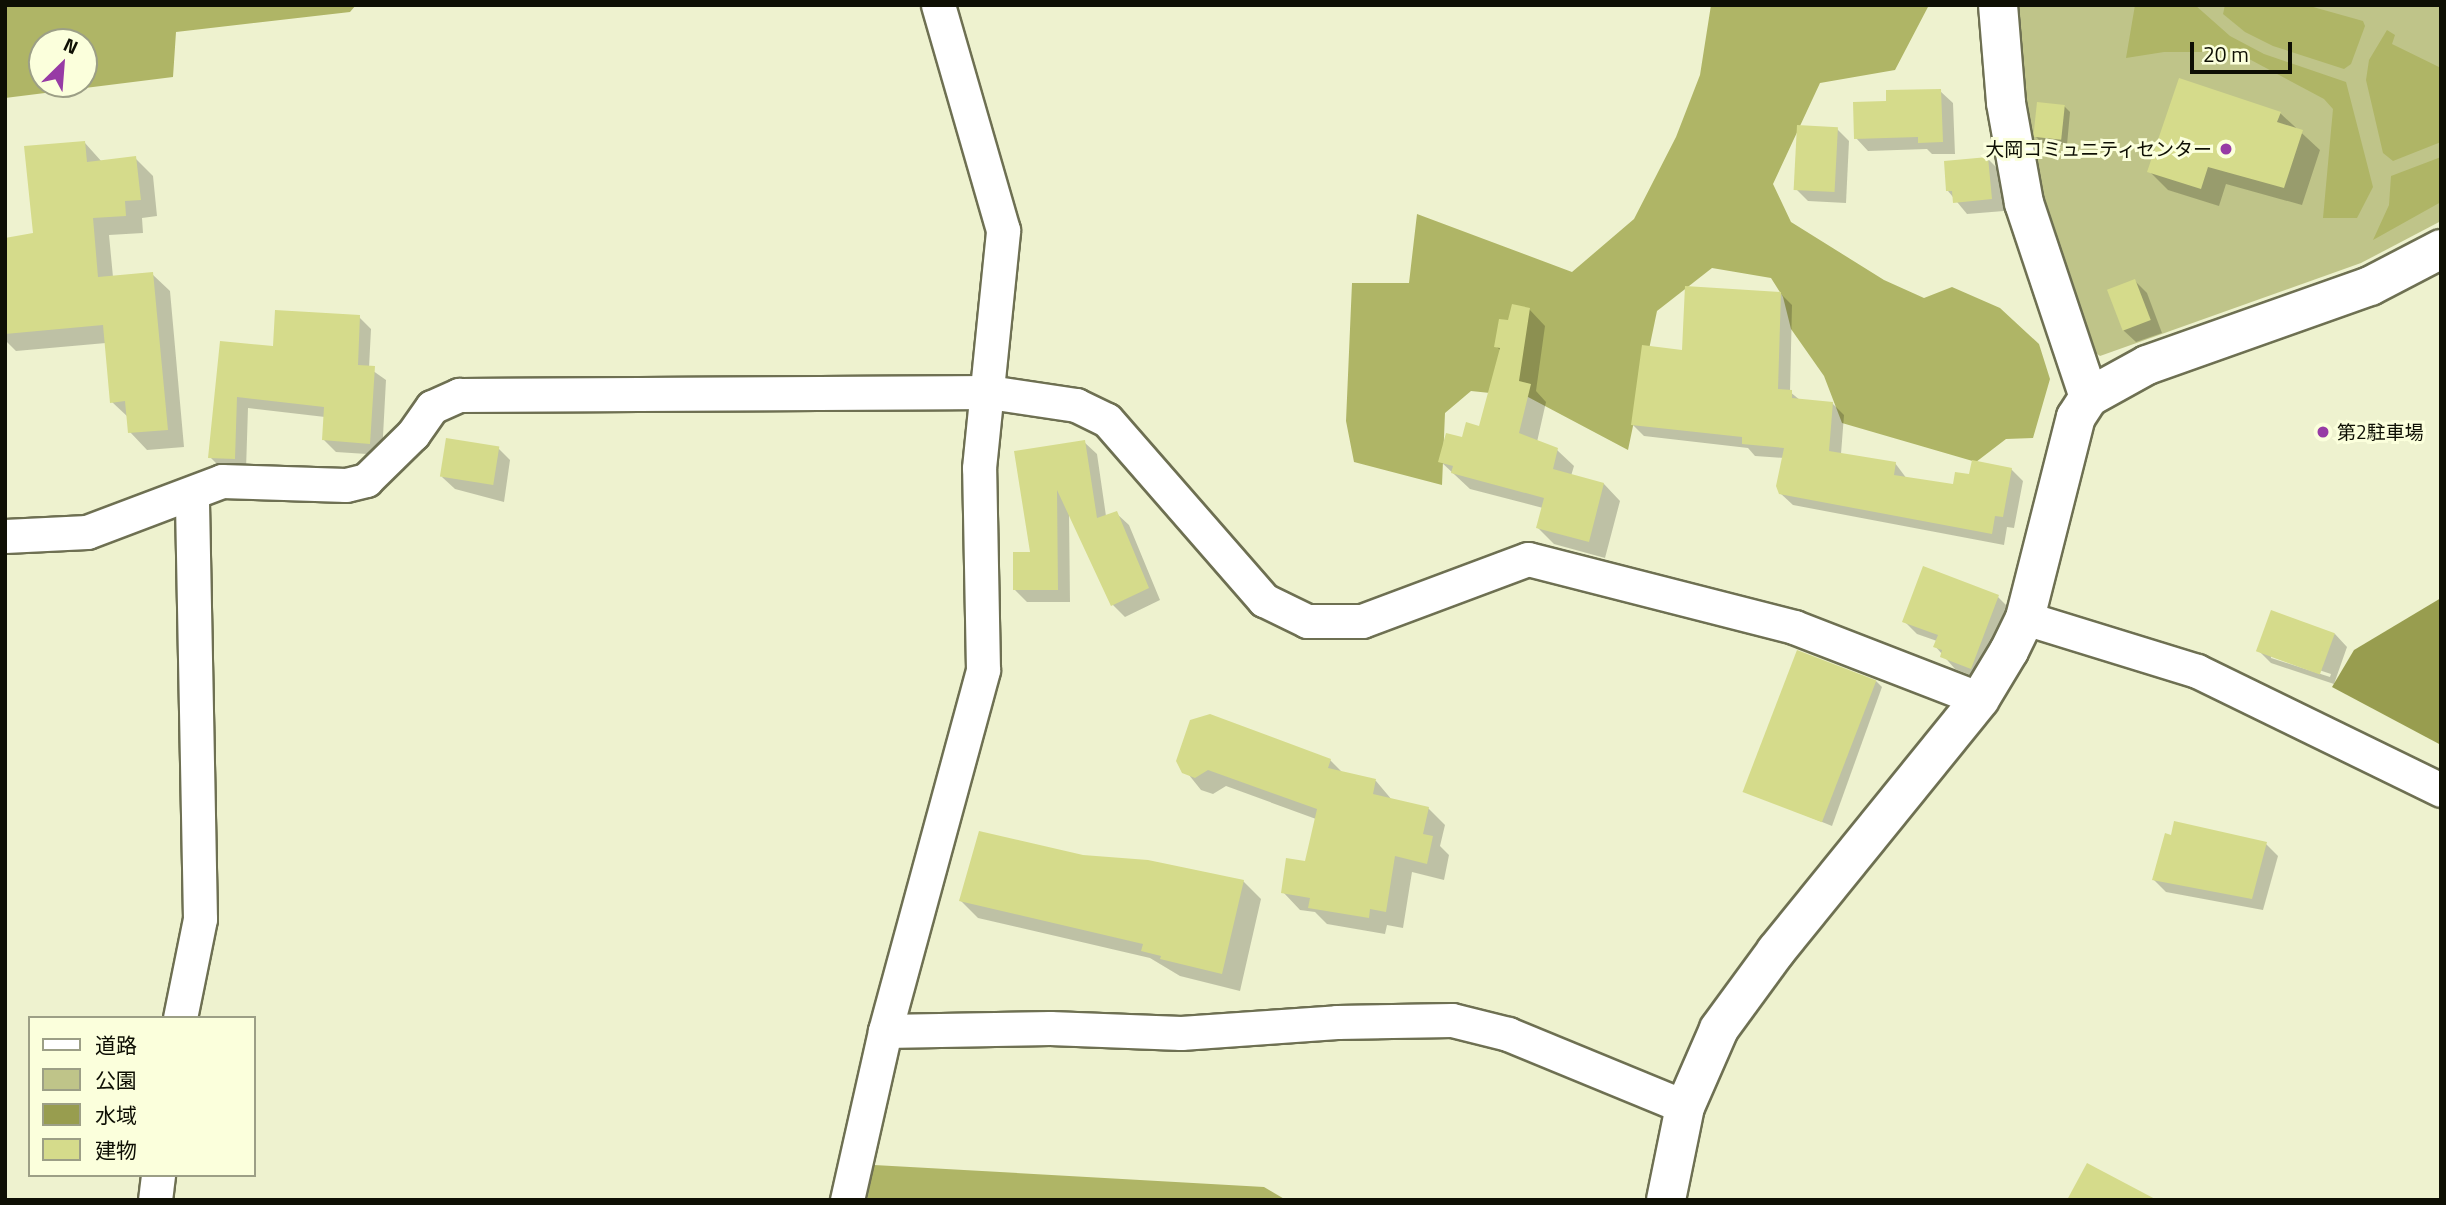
<!DOCTYPE html>
<meta charset="utf-8">
<style>
body{margin:0}
#map{position:relative;width:2446px;height:1205px;overflow:hidden;background:#eef2cf;font-family:"Titillium Web","Noto Sans JP",sans-serif}
div>[style]{position:absolute}
[style*='--x']{left:calc(var(--x)*1px);top:calc(var(--y)*1px);width:calc(var(--w)*1px);rotate:calc(var(--a)*1deg)}
.green>*{inset:0;background:#bfc489}
.forest>*{inset:0;background:#afb566}
.water>*{inset:0;background:#989d4f}
.shadow>*{inset:0;background:#0003}
.building>*{inset:0;background:#d5db8b;transform-origin:0 0}
.roads{filter:drop-shadow(2px 0 #6e7052) drop-shadow(-2px 0 #6e7052) drop-shadow(0 2px #6e7052) drop-shadow(0 -2px #6e7052)}
.street>*{height:33px;margin:-16.5px;padding:0 16.5px;transform-origin:16.5px;border-radius:16.5px;background:#fff}
.secondary>*{height:38px;margin:-19px;padding:0 19px;transform-origin:19px;border-radius:19px;background:#fff}
.dots>*{width:19px;height:19px;translate:-50% -50%;box-sizing:border-box;border:4px solid #fbffdc;border-radius:50%}
span{translate:-50% -50%;white-space:nowrap;text-align:center;line-height:1.15;-webkit-text-stroke:6px #fbffdc;paint-order:stroke}
.poi-label{font-size:19px;color:#0e0f04}
.right{translate:-100% -50%;text-align:right}
.left{translate:0 -50%;text-align:left}
.frame{position:absolute;inset:0;border:7px solid #0e0f04;pointer-events:none}
.legend{position:absolute;left:28px;top:1016px;width:228px;height:161px;box-sizing:border-box;background:#fbffdc;border:2px solid #9c9f86;margin:0;padding:9px 12px;list-style:none;font-size:21px;color:#0e0f04}
.legend li{display:flex;align-items:center;gap:14px;height:35px}
.legend b{width:35px;border:2px solid #9c9f86}
.north{position:absolute;left:28px;top:28px;width:70px;height:70px;box-sizing:border-box;background:#fbffdc;border:2px solid #9c9f86;border-radius:50%;rotate:25deg;font-size:19px;font-weight:700;line-height:28px;text-align:center;color:#0e0f04}
.north::after{content:'';display:block;margin:auto;width:24px;height:32px;background:#973ba5;clip-path:polygon(50% 0,100% 100%,50% 72%,0 100%)}
.scale{position:absolute;left:2190px;top:42px;width:102px;height:32px;box-sizing:border-box;border:4px solid #0e0f04;border-top:0;padding-left:9px;font-size:21px;line-height:24px;white-space:nowrap;color:#0e0f04;-webkit-text-stroke:5px #fbffdc;paint-order:stroke}
</style>
<div id="map">
<div class="green">
<i style="clip-path:polygon(2013px 5px,2441px 5px,2441px 221px,2361px 263px,2100px 356px,2091px 350px,2034px 183px)"></i>
</div>
<div class="forest">
<i style="clip-path:polygon(evenodd,5px 5px,356px 5px,350px 12px,176px 32px,173px 77px,5px 98px,5px 5px,84px 42px,84px 84px,42px 84px,42px 42px,84px 42px)"></i>
<i style="clip-path:polygon(1711px 5px,1929px 5px,1895px 70px,1820px 83px,1773px 184px,1791px 222px,1884px 280px,1924px 298px,1952px 287px,2000px 308px,2039px 344px,2050px 379px,2033px 438px,2006px 439px,1976px 462px,1842px 423px,1824px 376px,1791px 329px,1783px 297px,1771px 278px,1712px 268px,1657px 311px,1628px 450px,1528px 397px,1471px 391px,1445px 413px,1442px 485px,1354px 462px,1346px 421px,1352px 283px,1409px 283px,1417px 214px,1572px 272px,1634px 219px,1676px 137px,1700px 75px)"></i>
<i style="clip-path:polygon(2135px 5px,2195px 5px,2230px 36px,2264px 54px,2346px 82px,2373px 187px,2357px 218px,2323px 218px,2333px 109px,2324px 99px,2236px 52px,2164px 52px,2126px 58px)"></i>
<i style="clip-path:polygon(2225px 5px,2306px 5px,2363px 21px,2365px 26px,2351px 64px,2344px 69px,2273px 46px,2245px 32px,2223px 14px)"></i>
<i style="clip-path:polygon(2387px 30px,2395px 35px,2392px 44px,2441px 68px,2441px 142px,2393px 161px,2383px 153px,2366px 80px,2369px 60px)"></i>
<i style="clip-path:polygon(2441px 157px,2441px 202px,2373px 240px,2389px 205px,2391px 176px)"></i>
<i style="clip-path:polygon(874px 1165px,1264px 1187px,1286px 1200px,867px 1200px)"></i>
</div>
<div class="water">
<i style="clip-path:polygon(2441px 598px,2441px 745px,2332px 687px,2354px 650px)"></i>
</div>
<div class="shadow">
<i style="clip-path:polygon(1940px 91px,1953px 103px,1955px 154px,1932px 154px,1927px 149px,1868px 151px,1856px 138px,1888px 103px)"></i>
<i style="clip-path:polygon(2064px 106px,2070px 112px,2067px 145px,2042px 143px,2036px 137px)"></i>
<i style="clip-path:polygon(2280px 113px,2320px 150px,2302px 205px,2226px 184px,2219px 206px,2168px 190px,2149px 171px)"></i>
<i style="clip-path:polygon(1837px 129px,1849px 141px,1846px 203px,1808px 201px,1796px 189px)"></i>
<i style="clip-path:polygon(85px 143px,102px 162px,135px 158px,153px 176px,157px 216px,142px 218px,143px 233px,109px 235px,113px 277px,152px 274px,170px 291px,184px 447px,147px 450px,130px 432px,129px 418px,112px 402px,106px 343px,16px 351px,5px 340px,5px 240px,34px 234px)"></i>
<i style="clip-path:polygon(1988px 159px,2000px 171px,2004px 211px,1967px 214px,1948px 191px)"></i>
<i style="clip-path:polygon(2135px 281px,2147px 293px,2162px 333px,2136px 342px,2123px 330px)"></i>
<i style="clip-path:polygon(1780px 293px,1792px 305px,1790px 392px,1800px 400px,1832px 403px,1844px 415px,1841px 454px,1895px 463px,1907px 479px,1954px 486px,1970px 476px,2011px 469px,2023px 481px,2014px 528px,2007px 527px,2004px 545px,1793px 505px,1780px 493px,1784px 458px,1755px 456px,1748px 448px,1644px 436px,1632px 424px,1684px 352px)"></i>
<i style="clip-path:polygon(1529px 309px,1545px 326px,1536px 391px,1546px 402px,1537px 442px,1557px 450px,1574px 466px,1571px 476px,1604px 484px,1620px 501px,1605px 558px,1554px 544px,1538px 528px,1543px 508px,1470px 489px,1440px 461px,1480px 428px,1501px 351px,1496px 346px,1509px 322px)"></i>
<i style="clip-path:polygon(359px 317px,371px 329px,369px 368px,386px 380px,382px 455px,336px 452px,324px 440px,325px 417px,248px 408px,246px 470px,222px 469px,210px 457px,222px 343px,275px 348px)"></i>
<i style="clip-path:polygon(1084px 442px,1097px 454px,1106px 516px,1116px 513px,1129px 525px,1160px 600px,1125px 617px,1113px 605px,1069px 511px,1070px 602px,1027px 602px,1015px 590px,1032px 554px,1016px 452px)"></i>
<i style="clip-path:polygon(498px 448px,510px 460px,504px 502px,455px 489px,442px 477px)"></i>
<i style="clip-path:polygon(1998px 597px,2010px 609px,1983px 680px,1955px 669px,1935px 646px,1937px 641px,1917px 634px,1904px 621px)"></i>
<i style="clip-path:polygon(evenodd,2335px 634px,2347px 647px,2334px 684px,2271px 663px,2259px 651px,2335px 634px,2271px 654px,2331px 674px,2330px 677px,2271px 658px,2271px 654px)"></i>
<i style="clip-path:polygon(1876px 681px,1882px 687px,1832px 826px,1748px 792px)"></i>
<i style="clip-path:polygon(1177px 760px,1330px 760px,1344px 774px,1376px 781px,1392px 800px,1428px 808px,1445px 825px,1440px 846px,1449px 855px,1444px 880px,1412px 872px,1403px 928px,1387px 925px,1385px 934px,1327px 924px,1315px 912px,1300px 910px,1283px 892px,1306px 863px,1316px 819px,1226px 786px,1213px 794px,1201px 790px)"></i>
<i style="clip-path:polygon(2172px 837px,2266px 844px,2278px 856px,2263px 910px,2166px 892px,2154px 880px)"></i>
<i style="clip-path:polygon(1083px 857px,1243px 881px,1261px 899px,1240px 991px,1180px 976px,1150px 958px,978px 918px,961px 901px)"></i>
</div>
<div class="building">
<i style="clip-path:polygon(2179px 78px,2281px 112px,2277px 122px,2303px 130px,2284px 188px,2208px 167px,2201px 189px,2147px 172px)"></i>
<i style="clip-path:polygon(1941px 89px,1943px 142px,1918px 143px,1918px 137px,1854px 139px,1853px 102px,1886px 101px,1886px 90px)"></i>
<i style="left:2037px;top:102px;width:28px;height:35px;rotate:6deg"></i>
<i style="left:1797px;top:125px;width:41px;height:65px;rotate:3deg"></i>
<i style="clip-path:polygon(85px 141px,87px 162px,136px 156px,141px 200px,125px 201px,126px 216px,93px 218px,98px 277px,153px 272px,168px 430px,128px 433px,125px 401px,110px 403px,103px 325px,5px 334px,5px 238px,33px 233px,24px 146px)"></i>
<i style="clip-path:polygon(1988px 157px,1992px 199px,1953px 203px,1952px 191px,1946px 191px,1944px 161px)"></i>
<i style="left:2135px;top:279px;width:44px;height:30px;rotate:69deg"></i>
<i style="clip-path:polygon(1685px 286px,1781px 292px,1778px 389px,1792px 390px,1792px 398px,1833px 402px,1829px 451px,1896px 462px,1894px 475px,1953px 484px,1955px 472px,1969px 474px,1972px 460px,2012px 468px,2003px 517px,1995px 516px,1992px 534px,1779px 494px,1776px 486px,1784px 448px,1742px 444px,1742px 437px,1631px 425px,1642px 345px,1682px 350px)"></i>
<i style="clip-path:polygon(1512px 304px,1530px 308px,1519px 381px,1531px 384px,1519px 433px,1558px 448px,1553px 469px,1604px 483px,1589px 542px,1536px 528px,1544px 498px,1451px 473px,1453px 466px,1438px 462px,1446px 433px,1462px 437px,1466px 422px,1479px 426px,1500px 348px,1494px 347px,1499px 319px,1508px 320px)"></i>
<i style="clip-path:polygon(275px 310px,360px 315px,358px 365px,375px 366px,370px 444px,322px 440px,324px 407px,237px 397px,235px 459px,208px 458px,220px 341px,273px 346px)"></i>
<i style="left:446px;top:438px;width:54px;height:39px;rotate:9deg"></i>
<i style="clip-path:polygon(1085px 440px,1097px 518px,1117px 511px,1149px 588px,1111px 606px,1057px 490px,1058px 590px,1013px 590px,1013px 552px,1030px 552px,1014px 451px)"></i>
<i style="clip-path:polygon(1923px 566px,1999px 595px,1971px 669px,1940px 657px,1942px 650px,1933px 647px,1938px 635px,1902px 622px)"></i>
<i style="left:2271px;top:610px;width:68px;height:44px;rotate:20deg"></i>
<i style="left:1797px;top:650px;width:85px;height:152px;rotate:21deg"></i>
<i style="clip-path:polygon(1210px 714px,1331px 759px,1328px 768px,1376px 779px,1373px 794px,1429px 807px,1423px 834px,1433px 836px,1427px 864px,1395px 856px,1386px 912px,1370px 909px,1369px 918px,1308px 908px,1310px 898px,1281px 893px,1286px 858px,1305px 861px,1317px 809px,1208px 770px,1195px 778px,1182px 773px,1176px 761px,1190px 720px)"></i>
<i style="clip-path:polygon(2174px 821px,2267px 842px,2252px 899px,2152px 880px,2165px 833px,2171px 835px)"></i>
<i style="clip-path:polygon(979px 831px,1083px 855px,1148px 860px,1244px 880px,1222px 974px,1160px 959px,1161px 956px,1141px 951px,1143px 944px,959px 901px)"></i>
<i style="clip-path:polygon(2087px 1163px,2157px 1200px,2067px 1200px)"></i>
</div>
<div class="roads">
<div class="street">
<i style="--x:5;--y:536;--w:82;--a:-2.8"></i>
<i style="--x:87;--y:532;--w:144;--a:-20.7"></i>
<i style="--x:222;--y:481;--w:124;--a:1.8"></i>
<i style="--x:346;--y:485;--w:21;--a:-14"></i>
<i style="--x:366;--y:480;--w:66;--a:-44.4"></i>
<i style="--x:413;--y:434;--w:33;--a:-55"></i>
<i style="--x:432;--y:407;--w:30;--a:-24"></i>
<i style="--x:459;--y:395;--w:530;--a:-0.32"></i>
<i style="--x:989;--y:392;--w:88;--a:8.5"></i>
<i style="--x:1076;--y:405;--w:34;--a:26"></i>
<i style="--x:1107;--y:420;--w:239;--a:48.9"></i>
<i style="--x:1264;--y:600;--w:48;--a:26"></i>
<i style="--x:1307;--y:621;--w:55;--a:0"></i>
<i style="--x:1362;--y:621;--w:177;--a:-20.5"></i>
<i style="--x:1528;--y:559;--w:275;--a:14.3"></i>
<i style="--x:1794;--y:627;--w:199;--a:21.2"></i>
<i style="--x:2025;--y:618;--w:180;--a:17.1"></i>
<i style="--x:2197;--y:671;--w:271;--a:26"></i>
<i style="--x:180;--y:1018;--w:101;--a:-78.6"></i>
<i style="--x:200;--y:919;--w:425;--a:-91.1"></i>
<i style="--x:885;--y:1031;--w:165;--a:-1"></i>
<i style="--x:1050;--y:1028;--w:131;--a:2.2"></i>
<i style="--x:1181;--y:1033;--w:156;--a:-4"></i>
<i style="--x:1337;--y:1022;--w:115;--a:-1"></i>
<i style="--x:1452;--y:1020;--w:58;--a:14"></i>
<i style="--x:1508;--y:1034;--w:191;--a:22.4"></i>
<i style="--x:155;--y:1200;--w:25;--a:-83"></i>
<i style="--x:847;--y:1200;--w:173;--a:-77.3"></i>
<i style="--x:885;--y:1031;--w:374;--a:-74.8"></i>
<i style="--x:983;--y:670;--w:202;--a:-91.1"></i>
<i style="--x:979;--y:468;--w:239;--a:-84.2"></i>
<i style="--x:1003;--y:230;--w:234;--a:-106.1"></i>
</div>
<div class="secondary">
<i style="--x:1998;--y:5;--w:98;--a:85.3"></i>
<i style="--x:2006;--y:103;--w:102;--a:79.8"></i>
<i style="--x:2024;--y:203;--w:205;--a:71.5"></i>
<i style="--x:1666;--y:1200;--w:95;--a:-78.5"></i>
<i style="--x:1685;--y:1107;--w:85;--a:-66.4"></i>
<i style="--x:1719;--y:1029;--w:97;--a:-53.8"></i>
<i style="--x:1776;--y:951;--w:324;--a:-51"></i>
<i style="--x:1980;--y:699;--w:56;--a:-58.9"></i>
<i style="--x:2009;--y:651;--w:37;--a:-64"></i>
<i style="--x:2025;--y:618;--w:207;--a:-75.8"></i>
<i style="--x:2076;--y:417;--w:24;--a:-57"></i>
<i style="--x:2089;--y:397;--w:66;--a:-28.9"></i>
<i style="--x:2147;--y:365;--w:237;--a:-19.5"></i>
<i style="--x:2370;--y:286;--w:80;--a:-27.5"></i>
</div>
</div>
<div class="dots">
<i style="left:2226px;top:149px;background:#973ba5"></i>
<i style="left:2323px;top:432px;background:#973ba5"></i>
</div>
<div class="poi-label">
<span class="right" style="left:2212px;top:149px">大岡コミュニティセンター</span>
<span class="left" style="left:2337px;top:432px">第2駐車場</span>
</div>
<div class="frame"></div>
<ul class="legend">
<li><b style="height:9px;background:#fff"></b>道路</li>
<li><b style="height:19px;background:#bfc489"></b>公園</li>
<li><b style="height:19px;background:#989d4f"></b>水域</li>
<li><b style="height:19px;background:#d5db8b"></b>建物</li>
</ul>
<div class="north">N</div>
<div class="scale">20 m</div>
</div>
